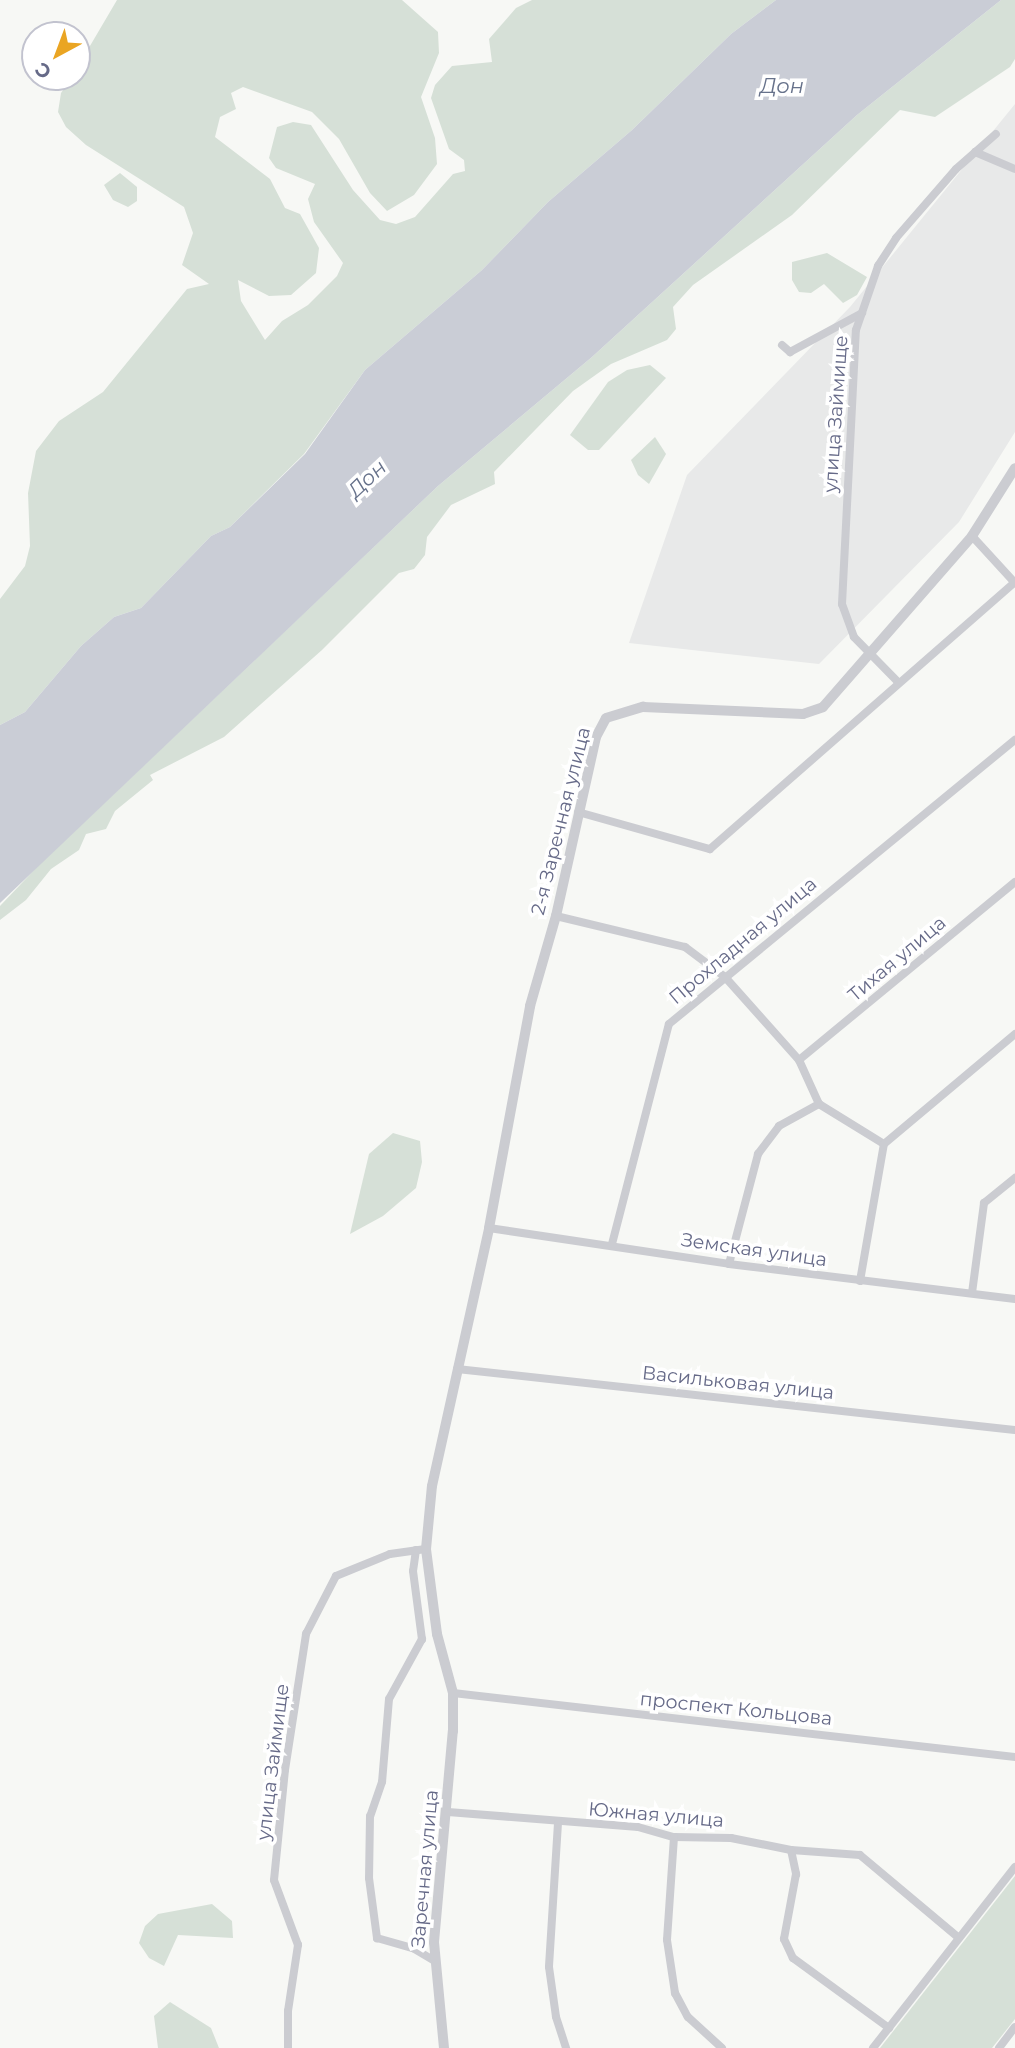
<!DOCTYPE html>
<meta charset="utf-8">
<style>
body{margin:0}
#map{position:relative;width:1015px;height:2048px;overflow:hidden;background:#f7f8f5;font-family:Montserrat,sans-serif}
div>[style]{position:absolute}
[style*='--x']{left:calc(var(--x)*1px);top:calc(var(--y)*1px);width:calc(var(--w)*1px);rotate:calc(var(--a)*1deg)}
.built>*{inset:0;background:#e8e9e9}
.green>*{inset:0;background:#d6e0d7}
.water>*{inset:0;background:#cacdd6}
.minor>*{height:8px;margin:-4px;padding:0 4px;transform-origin:4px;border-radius:4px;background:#cbccd1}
.tertiary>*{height:10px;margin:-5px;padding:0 5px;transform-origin:5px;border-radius:5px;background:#cbccd1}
span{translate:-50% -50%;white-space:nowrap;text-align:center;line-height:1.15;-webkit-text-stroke:7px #fff;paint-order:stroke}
.street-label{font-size:19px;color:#666a88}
.water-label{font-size:21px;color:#67728b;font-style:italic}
.north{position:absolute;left:21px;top:21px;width:70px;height:70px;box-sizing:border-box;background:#fff;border:2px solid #c2c3cf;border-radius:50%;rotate:221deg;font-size:19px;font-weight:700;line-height:28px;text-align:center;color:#666a88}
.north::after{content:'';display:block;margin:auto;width:24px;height:32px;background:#eaa523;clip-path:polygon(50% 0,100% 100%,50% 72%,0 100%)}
</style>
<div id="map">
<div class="built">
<i style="clip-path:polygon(1015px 104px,1015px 432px,959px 522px,819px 664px,629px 643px,687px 475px,850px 307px)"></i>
</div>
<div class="green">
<i style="clip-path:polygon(117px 0,402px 0,438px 32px,439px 53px,421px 97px,435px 138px,437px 164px,414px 195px,387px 211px,370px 193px,339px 139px,312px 112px,243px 87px,231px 93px,236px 109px,220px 117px,215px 137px,270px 179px,285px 208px,300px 214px,319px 248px,316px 273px,291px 295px,269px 296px,238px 280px,241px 301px,265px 340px,282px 321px,308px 305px,337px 276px,343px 263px,314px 222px,308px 199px,315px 184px,276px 168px,269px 158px,277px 127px,293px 122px,311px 125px,353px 190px,380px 220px,396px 224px,415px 217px,453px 174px,465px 171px,464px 160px,449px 149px,431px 98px,435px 85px,452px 66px,492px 62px,489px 39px,516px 8px,532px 0,776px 0,731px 34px,632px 130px,548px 202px,482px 270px,365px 370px,304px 454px,230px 527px,211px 536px,141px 608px,114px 617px,81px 646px,25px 712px,0 725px,0 599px,25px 566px,30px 546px,28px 493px,36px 451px,59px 421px,103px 392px,187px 289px,209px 284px,182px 265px,193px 233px,184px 207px,86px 145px,66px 127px,58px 112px,61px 93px,72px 77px,77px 77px,77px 68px)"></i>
<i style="clip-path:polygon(1001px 0,1015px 0,1015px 59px,1010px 67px,935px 117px,900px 110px,792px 215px,693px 285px,673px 307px,676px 329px,667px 340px,611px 364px,573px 391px,494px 472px,495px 484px,451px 505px,427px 537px,425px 555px,414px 569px,399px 573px,322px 650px,224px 737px,150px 775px,153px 780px,115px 811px,106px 829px,86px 834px,79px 850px,51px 869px,26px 900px,0 920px,0 906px,38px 866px,438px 486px,592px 357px,857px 115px)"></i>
<i style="clip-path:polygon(120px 173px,137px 187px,137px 201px,128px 207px,113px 200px,104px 185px)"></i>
<i style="clip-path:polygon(827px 253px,867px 277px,857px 295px,843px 303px,824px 284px,811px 293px,799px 292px,792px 280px,792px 262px)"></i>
<i style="clip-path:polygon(650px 365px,666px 378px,599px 450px,588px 450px,570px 435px,608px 382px,627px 370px)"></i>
<i style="clip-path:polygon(655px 437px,666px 454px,649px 484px,638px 475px,631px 460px)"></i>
<i style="clip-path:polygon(393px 1133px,420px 1141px,422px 1162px,416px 1188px,383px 1216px,350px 1234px,369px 1154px)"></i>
<i style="clip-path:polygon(1015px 1876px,1015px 2019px,992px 2048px,880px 2048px)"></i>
<i style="clip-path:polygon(212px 1904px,232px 1921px,233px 1938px,178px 1935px,164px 1966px,149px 1958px,139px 1943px,145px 1926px,158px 1914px)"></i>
<i style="clip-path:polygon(170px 2002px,211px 2028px,219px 2048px,158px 2048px,154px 2016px)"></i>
</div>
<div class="water">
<i style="clip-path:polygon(776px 0,1001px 0,857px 115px,592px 357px,438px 486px,0 903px,0 725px,25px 712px,81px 646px,114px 617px,141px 608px,211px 536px,230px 527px,305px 454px,365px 370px,482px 270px,548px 202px,632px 130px,731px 34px)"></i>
</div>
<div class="minor">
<i style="--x:975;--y:152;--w:43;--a:23"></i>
<i style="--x:782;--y:345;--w:11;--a:41"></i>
<i style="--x:790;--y:352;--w:82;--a:-28.4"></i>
<i style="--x:972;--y:536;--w:64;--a:47.5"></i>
<i style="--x:898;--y:682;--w:63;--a:-134.4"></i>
<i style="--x:854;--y:637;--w:35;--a:-110"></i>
<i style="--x:842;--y:604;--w:274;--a:-87.1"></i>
<i style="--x:856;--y:330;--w:68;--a:-71"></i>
<i style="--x:878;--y:266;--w:33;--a:-57"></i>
<i style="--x:896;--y:238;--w:91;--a:-49"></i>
<i style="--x:956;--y:169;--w:53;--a:-41.2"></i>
<i style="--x:578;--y:812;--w:137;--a:15.7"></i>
<i style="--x:710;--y:849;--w:404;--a:-41.2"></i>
<i style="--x:556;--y:916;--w:133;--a:13.5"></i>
<i style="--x:685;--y:947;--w:50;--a:36.9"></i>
<i style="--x:725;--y:977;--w:111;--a:48.3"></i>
<i style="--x:799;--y:1060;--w:48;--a:65.6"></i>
<i style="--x:819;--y:1104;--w:76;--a:31.6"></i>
<i style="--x:799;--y:1060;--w:280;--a:-39.5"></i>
<i style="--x:489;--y:1228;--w:243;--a:8.5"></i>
<i style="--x:729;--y:1264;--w:288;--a:7"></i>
<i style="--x:612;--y:1244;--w:227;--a:-75.5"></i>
<i style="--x:669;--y:1024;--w:448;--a:-39.4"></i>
<i style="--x:729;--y:1264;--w:114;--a:-75.2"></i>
<i style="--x:758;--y:1154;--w:35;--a:-53"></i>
<i style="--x:779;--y:1126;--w:46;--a:-28.8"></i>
<i style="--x:860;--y:1281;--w:139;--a:-80.1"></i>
<i style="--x:884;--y:1144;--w:171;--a:-40"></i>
<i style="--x:972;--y:1293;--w:91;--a:-82.4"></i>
<i style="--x:984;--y:1203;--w:40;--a:-39"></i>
<i style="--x:457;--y:1369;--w:561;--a:6.24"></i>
<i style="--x:416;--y:1550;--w:21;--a:98"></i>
<i style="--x:413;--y:1571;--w:69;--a:82.5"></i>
<i style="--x:422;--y:1639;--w:68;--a:118.8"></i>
<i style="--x:389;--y:1699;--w:83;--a:94.8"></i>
<i style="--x:382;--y:1782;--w:36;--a:109"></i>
<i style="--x:370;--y:1816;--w:62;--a:90.9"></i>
<i style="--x:369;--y:1878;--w:61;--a:82.4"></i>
<i style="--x:377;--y:1938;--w:37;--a:16"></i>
<i style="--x:413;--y:1948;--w:26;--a:31"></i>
<i style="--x:453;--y:1693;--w:566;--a:6.5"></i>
<i style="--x:448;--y:1812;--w:191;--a:4.5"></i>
<i style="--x:638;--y:1827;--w:37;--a:16"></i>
<i style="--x:674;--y:1837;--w:57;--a:1"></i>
<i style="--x:731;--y:1838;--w:61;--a:11.3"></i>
<i style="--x:791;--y:1850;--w:69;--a:4.1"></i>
<i style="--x:860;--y:1855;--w:129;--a:40"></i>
<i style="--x:558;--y:1823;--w:144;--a:93.6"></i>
<i style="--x:549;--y:1967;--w:50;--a:82"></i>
<i style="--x:556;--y:2017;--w:33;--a:72"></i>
<i style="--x:674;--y:1837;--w:103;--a:93.9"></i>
<i style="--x:667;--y:1940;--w:54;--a:81.4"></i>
<i style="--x:675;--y:1993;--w:27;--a:62"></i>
<i style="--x:688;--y:2017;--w:46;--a:42.4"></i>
<i style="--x:791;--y:1850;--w:25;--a:78"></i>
<i style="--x:796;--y:1874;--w:66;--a:100.5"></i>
<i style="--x:784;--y:1939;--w:21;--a:65"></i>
<i style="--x:793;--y:1958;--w:119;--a:36.1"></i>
<i style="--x:288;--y:2048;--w:37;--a:-90"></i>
<i style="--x:288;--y:2011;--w:67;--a:-81.4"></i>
<i style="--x:298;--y:1945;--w:69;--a:-110.3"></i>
<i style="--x:274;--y:1880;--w:111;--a:-84.3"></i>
<i style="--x:285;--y:1770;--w:138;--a:-81.2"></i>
<i style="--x:306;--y:1634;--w:65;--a:-62.7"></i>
<i style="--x:336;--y:1576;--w:58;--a:-22.2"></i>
<i style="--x:390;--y:1554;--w:36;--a:-8"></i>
<i style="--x:873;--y:2048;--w:230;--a:-51.9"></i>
<i style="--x:999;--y:2048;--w:26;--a:-53"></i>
</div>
<div class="tertiary">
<i style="--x:444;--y:2048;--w:106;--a:-95.4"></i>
<i style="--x:434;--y:1942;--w:212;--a:-84.9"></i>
<i style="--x:453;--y:1731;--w:38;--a:-90"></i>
<i style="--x:453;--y:1693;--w:61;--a:-105.2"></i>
<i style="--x:437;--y:1634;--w:86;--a:-97.4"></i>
<i style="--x:426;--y:1549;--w:63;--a:-84.6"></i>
<i style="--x:432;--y:1486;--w:264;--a:-77.5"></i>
<i style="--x:489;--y:1228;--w:226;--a:-79.5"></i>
<i style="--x:530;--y:1006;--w:94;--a:-73.9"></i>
<i style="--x:556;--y:916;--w:183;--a:-77.4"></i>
<i style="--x:596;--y:737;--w:21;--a:-62"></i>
<i style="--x:606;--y:718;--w:39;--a:-17"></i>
<i style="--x:643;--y:707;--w:160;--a:2.5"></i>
<i style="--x:803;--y:714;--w:21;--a:-19"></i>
<i style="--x:823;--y:707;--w:227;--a:-48.9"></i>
<i style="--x:972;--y:536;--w:80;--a:-57.7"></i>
</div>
<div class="street-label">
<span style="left:836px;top:414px;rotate:-86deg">улица Займище</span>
<span style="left:561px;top:821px;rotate:-76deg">2-я Заречная улица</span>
<span style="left:743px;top:941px;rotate:-40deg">Прохладная улица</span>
<span style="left:897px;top:959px;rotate:-40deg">Тихая улица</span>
<span style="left:754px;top:1250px;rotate:8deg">Земская улица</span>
<span style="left:738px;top:1383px;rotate:6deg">Васильковая улица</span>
<span style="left:736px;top:1709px;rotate:6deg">проспект Кольцова</span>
<span style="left:273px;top:1762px;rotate:-83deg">улица Займище</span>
<span style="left:656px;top:1815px;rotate:5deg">Южная улица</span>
<span style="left:425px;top:1869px;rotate:-85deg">Заречная улица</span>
</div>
<div class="water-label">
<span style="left:782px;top:86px">Дон</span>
<span style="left:367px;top:479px;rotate:-43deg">Дон</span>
</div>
<div class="north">С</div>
</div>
